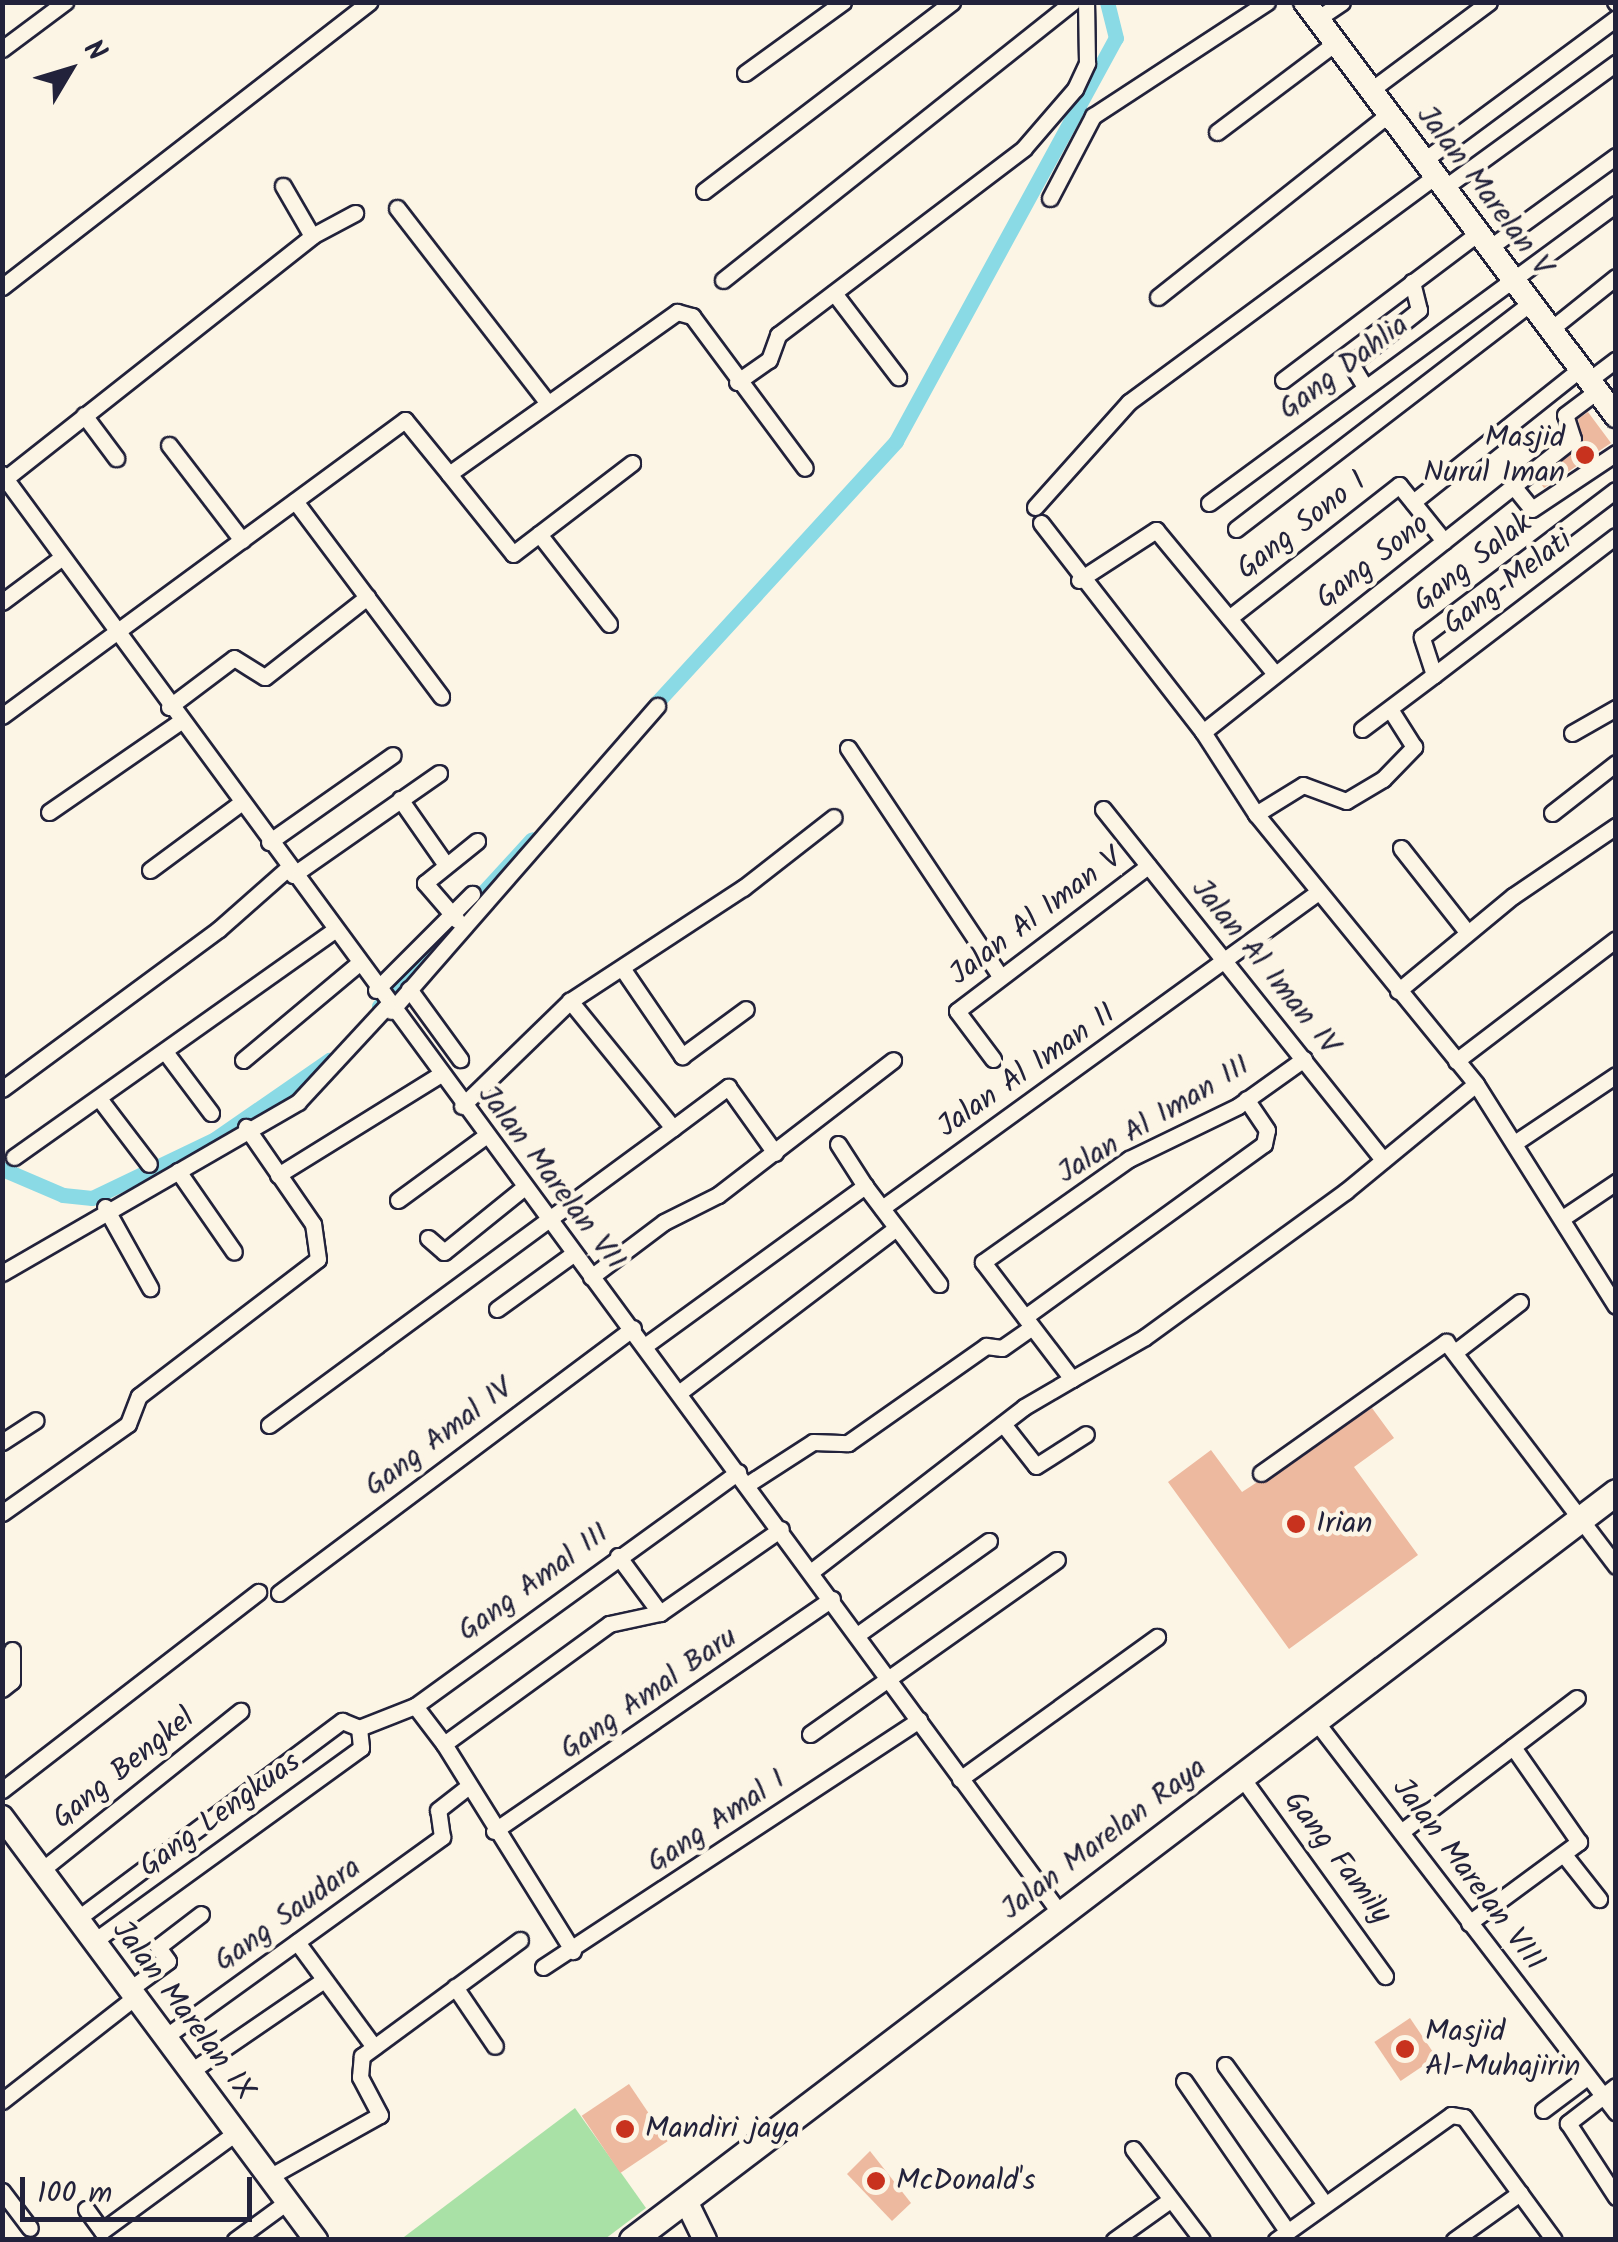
<!DOCTYPE html>
<style>
body{margin:0}
#map{position:relative;width:1618px;height:2242px;overflow:hidden;background:#fcf5e5;font-family:Kalam,sans-serif}
div>[style]{position:absolute}
[style*='--x']{left:calc(var(--x)*1px);top:calc(var(--y)*1px);width:calc(var(--w)*1px);rotate:calc(var(--a)*1deg)}
.green>*{inset:0;background:#a9e1a6}
.canal>*{height:15px;margin:-7.5px;padding:0 7.5px;transform-origin:7.5px;border-radius:7.5px;background:#8adae5}
.building>*{inset:0;background:#edb99f;transform-origin:0 0}
.roads{filter:drop-shadow(2px 0 #22223b) drop-shadow(-2px 0 #22223b) drop-shadow(0 2px #22223b) drop-shadow(0 -2px #22223b)}
.street>*{height:15px;margin:-7.5px;padding:0 7.5px;transform-origin:7.5px;border-radius:7.5px;background:#fcf5e5}
.secondary>*{height:22px;margin:-11px;padding:0 11px;transform-origin:11px;border-radius:11px;background:#fcf5e5}
.primary>*{height:25px;margin:-12.5px;padding:0 12.5px;transform-origin:12.5px;border-radius:12.5px;background:#fcf5e5}
.dots>*{width:28px;height:28px;translate:-50% -50%;box-sizing:border-box;border:5px solid #fcf5e5;border-radius:50%}
span{translate:-50% -50%;white-space:nowrap;text-align:center;line-height:1.15;-webkit-text-stroke:9px #fcf5e5;paint-order:stroke}
.street-label{font-size:30px;color:#22223b}
.poi-label{font-size:30px;color:#22223b}
.right{translate:-100% -50%;text-align:right}
.left{translate:0 -50%;text-align:left}
.frame{position:absolute;inset:0;border:5px solid #22223b;pointer-events:none}
.north{position:absolute;left:20px;top:20px;width:100px;height:100px;-webkit-text-stroke:8px #fcf5e5;paint-order:stroke;rotate:52deg;font-size:28px;font-weight:700;line-height:40px;text-align:center;color:#22223b}
.north::after{content:'';display:block;margin:auto;width:35px;height:45px;background:#22223b;clip-path:polygon(50% 0,100% 100%,50% 72%,0 100%)}
.scale{position:absolute;left:20px;top:2177px;width:232px;height:45px;box-sizing:border-box;border:5px solid #22223b;border-top:0;padding-left:12px;font-size:30px;line-height:35px;white-space:nowrap;color:#22223b;-webkit-text-stroke:8px #fcf5e5;paint-order:stroke}
</style>
<div id="map">
<div class="green">
<i style="clip-path:polygon(575px 2108px,646px 2208px,605px 2239px,400px 2240px)"></i>
</div>
<div class="canal">
<i style="--x:649;--y:711;--w:366;--a:-47.5"></i>
<i style="--x:896;--y:441;--w:459;--a:-61.4"></i>
<i style="--x:1116;--y:38;--w:37;--a:-104"></i>
<i style="--x:379;--y:1006;--w:226;--a:-47.5"></i>
<i style="--x:2;--y:1169;--w:66;--a:23.1"></i>
<i style="--x:63;--y:1195;--w:29;--a:6"></i>
<i style="--x:92;--y:1198;--w:136;--a:-25.6"></i>
<i style="--x:215;--y:1139;--w:139;--a:-34.7"></i>
</div>
<div class="building">
<i style="clip-path:polygon(1588px 412px,1611px 443px,1544px 488px,1539px 481px,1583px 443px,1578px 419px)"></i>
<i style="clip-path:polygon(1372px 1408px,1394px 1438px,1354px 1467px,1418px 1555px,1289px 1649px,1168px 1482px,1211px 1450px,1242px 1492px)"></i>
<i style="left:1410px;top:2018px;width:47px;height:43px;rotate:56deg"></i>
<i style="left:629px;top:2084px;width:69px;height:57px;rotate:56deg"></i>
<i style="clip-path:polygon(870px 2151px,911px 2203px,892px 2221px,847px 2174px)"></i>
</div>
<div class="roads">
<div class="street">
<i style="--x:1615;--y:2;--w:1;--a:45"></i>
<i style="--x:1317;--y:19;--w:30;--a:-34"></i>
<i style="--x:2;--y:49;--w:79;--a:-36.7"></i>
<i style="--x:745;--y:73;--w:121;--a:-35.9"></i>
<i style="--x:1371;--y:90;--w:147;--a:-36.7"></i>
<i style="--x:1217;--y:132;--w:148;--a:-37"></i>
<i style="--x:1423;--y:161;--w:240;--a:-36.5"></i>
<i style="--x:1444;--y:188;--w:213;--a:-36"></i>
<i style="--x:704;--y:191;--w:312;--a:-37.3"></i>
<i style="--x:1050;--y:198;--w:93;--a:-62.3"></i>
<i style="--x:1093;--y:116;--w:208;--a:-33.2"></i>
<i style="--x:397;--y:208;--w:245;--a:52.3"></i>
<i style="--x:312;--y:236;--w:49;--a:-28.1"></i>
<i style="--x:1489;--y:248;--w:157;--a:-35.9"></i>
<i style="--x:723;--y:280;--w:447;--a:-38.5"></i>
<i style="--x:2;--y:287;--w:465;--a:-37.8"></i>
<i style="--x:834;--y:293;--w:106;--a:52.7"></i>
<i style="--x:1158;--y:297;--w:295;--a:-38.4"></i>
<i style="--x:1551;--y:329;--w:83;--a:-38.7"></i>
<i style="--x:1283;--y:380;--w:244;--a:-37"></i>
<i style="--x:1589;--y:380;--w:34;--a:-37"></i>
<i style="--x:737;--y:382;--w:39;--a:-35"></i>
<i style="--x:769;--y:360;--w:27;--a:-70"></i>
<i style="--x:778;--y:335;--w:309;--a:-37.2"></i>
<i style="--x:1024;--y:148;--w:78;--a:-49.2"></i>
<i style="--x:1075;--y:89;--w:29;--a:-65"></i>
<i style="--x:1087;--y:63;--w:61;--a:-90.9"></i>
<i style="--x:1365;--y:387;--w:27;--a:-121"></i>
<i style="--x:1351;--y:364;--w:87;--a:-38.5"></i>
<i style="--x:1419;--y:310;--w:29;--a:-104"></i>
<i style="--x:84;--y:415;--w:54;--a:53.3"></i>
<i style="--x:169;--y:445;--w:120;--a:52.5"></i>
<i style="--x:2;--y:474;--w:1786;--a:53.68"></i>
<i style="--x:449;--y:474;--w:102;--a:51.3"></i>
<i style="--x:513;--y:554;--w:150;--a:-37.4"></i>
<i style="--x:6;--y:478;--w:390;--a:-38.3"></i>
<i style="--x:312;--y:236;--w:58;--a:-120.1"></i>
<i style="--x:1514;--y:487;--w:28;--a:51"></i>
<i style="--x:1532;--y:509;--w:101;--a:-33.7"></i>
<i style="--x:295;--y:501;--w:244;--a:53.2"></i>
<i style="--x:1413;--y:502;--w:213;--a:-38.5"></i>
<i style="--x:1209;--y:503;--w:505;--a:-36.3"></i>
<i style="--x:1035;--y:507;--w:141;--a:-48.2"></i>
<i style="--x:1129;--y:402;--w:380;--a:-36.4"></i>
<i style="--x:1041;--y:523;--w:264;--a:52.2"></i>
<i style="--x:1203;--y:732;--w:98;--a:57.1"></i>
<i style="--x:1256;--y:814;--w:348;--a:50.8"></i>
<i style="--x:1476;--y:1084;--w:262;--a:57.8"></i>
<i style="--x:1236;--y:529;--w:371;--a:-37.5"></i>
<i style="--x:539;--y:534;--w:114;--a:52.1"></i>
<i style="--x:1079;--y:580;--w:92;--a:-33"></i>
<i style="--x:1156;--y:530;--w:187;--a:50.4"></i>
<i style="--x:2;--y:602;--w:74;--a:-36.7"></i>
<i style="--x:1229;--y:618;--w:216;--a:-38"></i>
<i style="--x:1399;--y:485;--w:72;--a:51.2"></i>
<i style="--x:1434;--y:675;--w:229;--a:-37.4"></i>
<i style="--x:169;--y:707;--w:81;--a:-37"></i>
<i style="--x:234;--y:658;--w:36;--a:32"></i>
<i style="--x:265;--y:677;--w:130;--a:-38.1"></i>
<i style="--x:2;--y:716;--w:500;--a:-36.3"></i>
<i style="--x:405;--y:420;--w:70;--a:50.8"></i>
<i style="--x:449;--y:474;--w:280;--a:-35.4"></i>
<i style="--x:677;--y:312;--w:16;--a:15"></i>
<i style="--x:692;--y:316;--w:189;--a:53.4"></i>
<i style="--x:1362;--y:729;--w:90;--a:-36.9"></i>
<i style="--x:1434;--y:675;--w:40;--a:-108"></i>
<i style="--x:1422;--y:637;--w:243;--a:-37.2"></i>
<i style="--x:1203;--y:732;--w:472;--a:-38.4"></i>
<i style="--x:1573;--y:439;--w:25;--a:-108"></i>
<i style="--x:1565;--y:415;--w:40;--a:-37"></i>
<i style="--x:1572;--y:733;--w:51;--a:-29.6"></i>
<i style="--x:848;--y:748;--w:275;--a:56.3"></i>
<i style="--x:400;--y:799;--w:80;--a:55.1"></i>
<i style="--x:1103;--y:809;--w:449;--a:51.4"></i>
<i style="--x:49;--y:812;--w:160;--a:-34.6"></i>
<i style="--x:1552;--y:813;--w:81;--a:-38"></i>
<i style="--x:1256;--y:814;--w:55;--a:-31.7"></i>
<i style="--x:1303;--y:785;--w:46;--a:20.4"></i>
<i style="--x:1346;--y:801;--w:43;--a:-30.7"></i>
<i style="--x:1383;--y:779;--w:45;--a:-45.9"></i>
<i style="--x:1414;--y:747;--w:45;--a:-122.3"></i>
<i style="--x:269;--y:842;--w:151;--a:-35.1"></i>
<i style="--x:1401;--y:848;--w:107;--a:51.8"></i>
<i style="--x:150;--y:870;--w:114;--a:-36.5"></i>
<i style="--x:293;--y:875;--w:178;--a:-34.9"></i>
<i style="--x:457;--y:920;--w:49;--a:-130.9"></i>
<i style="--x:425;--y:883;--w:67;--a:-38.9"></i>
<i style="--x:622;--y:968;--w:107;--a:55.7"></i>
<i style="--x:682;--y:1056;--w:79;--a:-36.3"></i>
<i style="--x:409;--y:989;--w:87;--a:53.9"></i>
<i style="--x:376;--y:990;--w:136;--a:-45"></i>
<i style="--x:1398;--y:991;--w:149;--a:-39.6"></i>
<i style="--x:1513;--y:896;--w:125;--a:-34.2"></i>
<i style="--x:391;--y:1011;--w:405;--a:-48.9"></i>
<i style="--x:166;--y:1053;--w:75;--a:53.1"></i>
<i style="--x:993;--y:1059;--w:60;--a:-126.9"></i>
<i style="--x:957;--y:1011;--w:240;--a:-37.2"></i>
<i style="--x:243;--y:1060;--w:150;--a:-39.9"></i>
<i style="--x:1456;--y:1061;--w:201;--a:-37.3"></i>
<i style="--x:2;--y:1089;--w:270;--a:-36.4"></i>
<i style="--x:219;--y:929;--w:92;--a:-41.5"></i>
<i style="--x:101;--y:1101;--w:79;--a:52.7"></i>
<i style="--x:462;--y:1106;--w:151;--a:-44.2"></i>
<i style="--x:570;--y:1001;--w:207;--a:-33.2"></i>
<i style="--x:743;--y:888;--w:115;--a:-38"></i>
<i style="--x:673;--y:1128;--w:69;--a:-36.7"></i>
<i style="--x:728;--y:1087;--w:81;--a:54.5"></i>
<i style="--x:1516;--y:1142;--w:120;--a:-33.8"></i>
<i style="--x:838;--y:1144;--w:50;--a:57.3"></i>
<i style="--x:14;--y:1157;--w:391;--a:-35.3"></i>
<i style="--x:178;--y:1171;--w:98;--a:55.3"></i>
<i style="--x:278;--y:1175;--w:190;--a:-31.8"></i>
<i style="--x:398;--y:1200;--w:107;--a:-36.2"></i>
<i style="--x:105;--y:1207;--w:93;--a:60.9"></i>
<i style="--x:882;--y:1208;--w:538;--a:-35.93"></i>
<i style="--x:1564;--y:1217;--w:63;--a:-33.9"></i>
<i style="--x:428;--y:1238;--w:21;--a:41"></i>
<i style="--x:444;--y:1252;--w:100;--a:-38.9"></i>
<i style="--x:2;--y:1273;--w:342;--a:-30"></i>
<i style="--x:298;--y:1102;--w:131;--a:-47.2"></i>
<i style="--x:591;--y:1277;--w:91;--a:-37"></i>
<i style="--x:664;--y:1222;--w:60;--a:-26.6"></i>
<i style="--x:718;--y:1195;--w:221;--a:-37.6"></i>
<i style="--x:497;--y:1309;--w:94;--a:-35.9"></i>
<i style="--x:1025;--y:1317;--w:295;--a:-35.9"></i>
<i style="--x:1264;--y:1144;--w:14;--a:-78"></i>
<i style="--x:1267;--y:1130;--w:37;--a:-124"></i>
<i style="--x:646;--y:1345;--w:271;--a:-36"></i>
<i style="--x:865;--y:1186;--w:123;--a:52.9"></i>
<i style="--x:1455;--y:1352;--w:82;--a:-37.6"></i>
<i style="--x:1072;--y:1379;--w:84;--a:-29.9"></i>
<i style="--x:1145;--y:1337;--w:248;--a:-36"></i>
<i style="--x:1346;--y:1191;--w:168;--a:-39.5"></i>
<i style="--x:680;--y:1392;--w:271;--a:-37.2"></i>
<i style="--x:1003;--y:1424;--w:53;--a:51.8"></i>
<i style="--x:1036;--y:1466;--w:59;--a:-32.6"></i>
<i style="--x:269;--y:1425;--w:501;--a:-36.32"></i>
<i style="--x:673;--y:1128;--w:164;--a:-129"></i>
<i style="--x:2;--y:1442;--w:40;--a:-32.9"></i>
<i style="--x:1261;--y:1473;--w:227;--a:-35.3"></i>
<i style="--x:1446;--y:1342;--w:281;--a:52.8"></i>
<i style="--x:748;--y:1484;--w:77;--a:-32.9"></i>
<i style="--x:813;--y:1442;--w:35;--a:2"></i>
<i style="--x:848;--y:1443;--w:169;--a:-35.1"></i>
<i style="--x:986;--y:1346;--w:16;--a:7"></i>
<i style="--x:1002;--y:1348;--w:33;--a:-35"></i>
<i style="--x:2;--y:1513;--w:154;--a:-35.2"></i>
<i style="--x:128;--y:1424;--w:30;--a:-69"></i>
<i style="--x:139;--y:1396;--w:225;--a:-37.4"></i>
<i style="--x:318;--y:1259;--w:35;--a:-98"></i>
<i style="--x:313;--y:1224;--w:118;--a:-124.6"></i>
<i style="--x:618;--y:1556;--w:71;--a:53.6"></i>
<i style="--x:812;--y:1571;--w:268;--a:-37.7"></i>
<i style="--x:1024;--y:1407;--w:56;--a:-30.3"></i>
<i style="--x:1072;--y:1379;--w:147;--a:-127.3"></i>
<i style="--x:983;--y:1262;--w:179;--a:-35.2"></i>
<i style="--x:1129;--y:1159;--w:121;--a:-25.9"></i>
<i style="--x:1238;--y:1106;--w:81;--a:-35.5"></i>
<i style="--x:279;--y:1593;--w:442;--a:-36.8"></i>
<i style="--x:857;--y:1635;--w:162;--a:-35.5"></i>
<i style="--x:2;--y:1689;--w:13;--a:-39"></i>
<i style="--x:12;--y:1681;--w:31;--a:-90"></i>
<i style="--x:415;--y:1706;--w:48;--a:52.7"></i>
<i style="--x:444;--y:1744;--w:204;--a:-36"></i>
<i style="--x:609;--y:1624;--w:52;--a:-12.2"></i>
<i style="--x:660;--y:1613;--w:147;--a:-34.8"></i>
<i style="--x:1314;--y:1719;--w:496;--a:52.5"></i>
<i style="--x:359;--y:1728;--w:60;--a:-21.4"></i>
<i style="--x:415;--y:1706;--w:399;--a:-35.9"></i>
<i style="--x:810;--y:1734;--w:302;--a:-35.2"></i>
<i style="--x:444;--y:1744;--w:244;--a:58.1"></i>
<i style="--x:1240;--y:1775;--w:248;--a:54.2"></i>
<i style="--x:960;--y:1779;--w:243;--a:-35.8"></i>
<i style="--x:2;--y:1790;--w:324;--a:-37.7"></i>
<i style="--x:494;--y:1831;--w:410;--a:-34.5"></i>
<i style="--x:1401;--y:1832;--w:221;--a:-37.3"></i>
<i style="--x:1565;--y:1856;--w:55;--a:51.7"></i>
<i style="--x:43;--y:1869;--w:253;--a:-38.7"></i>
<i style="--x:77;--y:1919;--w:331;--a:-36.8"></i>
<i style="--x:342;--y:1721;--w:18;--a:22"></i>
<i style="--x:359;--y:1728;--w:20;--a:84"></i>
<i style="--x:361;--y:1748;--w:329;--a:144.1"></i>
<i style="--x:1469;--y:1923;--w:137;--a:-36.4"></i>
<i style="--x:1579;--y:1842;--w:116;--a:-124.8"></i>
<i style="--x:297;--y:1942;--w:130;--a:53.7"></i>
<i style="--x:543;--y:1967;--w:450;--a:-33.3"></i>
<i style="--x:455;--y:1987;--w:71;--a:55.9"></i>
<i style="--x:130;--y:1989;--w:47;--a:-36.4"></i>
<i style="--x:168;--y:1961;--w:17;--a:-126"></i>
<i style="--x:158;--y:1947;--w:54;--a:-37.5"></i>
<i style="--x:165;--y:2037;--w:342;--a:-35.8"></i>
<i style="--x:442;--y:1837;--w:27;--a:-98"></i>
<i style="--x:438;--y:1810;--w:39;--a:-38"></i>
<i style="--x:1225;--y:2065;--w:170;--a:54.3"></i>
<i style="--x:191;--y:2071;--w:161;--a:-34.4"></i>
<i style="--x:1184;--y:2081;--w:182;--a:55.5"></i>
<i style="--x:1616;--y:2086;--w:61;--a:142.4"></i>
<i style="--x:1568;--y:2123;--w:88;--a:57"></i>
<i style="--x:2;--y:2101;--w:169;--a:-38"></i>
<i style="--x:1543;--y:2110;--w:55;--a:-36.9"></i>
<i style="--x:1133;--y:2149;--w:114;--a:52.8"></i>
<i style="--x:269;--y:2177;--w:127;--a:-29.2"></i>
<i style="--x:380;--y:2115;--w:43;--a:-117.8"></i>
<i style="--x:360;--y:2077;--w:21;--a:-85"></i>
<i style="--x:362;--y:2056;--w:196;--a:-36.3"></i>
<i style="--x:2;--y:2191;--w:46;--a:52.9"></i>
<i style="--x:86;--y:2209;--w:27;--a:54"></i>
<i style="--x:102;--y:2231;--w:167;--a:-36.3"></i>
<i style="--x:235;--y:2240;--w:66;--a:-36.3"></i>
<i style="--x:1114;--y:2240;--w:69;--a:-35.5"></i>
<i style="--x:1276;--y:2240;--w:215;--a:-35.5"></i>
<i style="--x:1451;--y:2115;--w:13;--a:9"></i>
<i style="--x:1464;--y:2117;--w:152;--a:53.8"></i>
<i style="--x:1454;--y:2240;--w:81;--a:-35.5"></i>
</div>
<div class="secondary">
<i style="--x:1305;--y:2;--w:518;--a:53.09"></i>
<i style="--x:2;--y:1817;--w:527;--a:53.41"></i>
<i style="--x:686;--y:2201;--w:43;--a:64"></i>
</div>
<div class="primary">
<i style="--x:632;--y:2240;--w:1236;--a:-37.24"></i>
</div>
</div>
<div class="dots">
<i style="left:1585px;top:455px;background:#c8321e"></i>
<i style="left:1296px;top:1524px;background:#c8321e"></i>
<i style="left:1405px;top:2049px;background:#c8321e"></i>
<i style="left:625px;top:2129px;background:#c8321e"></i>
<i style="left:876px;top:2181px;background:#c8321e"></i>
</div>
<div class="street-label">
<span style="left:1484px;top:191px;rotate:53deg">Jalan Marelan V</span>
<span style="left:1344px;top:368px;rotate:-37deg">Gang Dahlia</span>
<span style="left:1302px;top:526px;rotate:-38deg">Gang Sono I</span>
<span style="left:1373px;top:562px;rotate:-38deg">Gang Sono</span>
<span style="left:1473px;top:563px;rotate:-38deg">Gang Salak</span>
<span style="left:1508px;top:583px;rotate:-37deg">Gang Melati</span>
<span style="left:1036px;top:917px;rotate:-37deg">Jalan Al Iman V</span>
<span style="left:1265px;top:967px;rotate:51deg">Jalan Al Iman IV</span>
<span style="left:1027px;top:1071px;rotate:-35deg">Jalan Al Iman II</span>
<span style="left:1154px;top:1120px;rotate:-31deg">Jalan Al Iman III</span>
<span style="left:551px;top:1178px;rotate:53deg">Jalan Marelan VII</span>
<span style="left:439px;top:1438px;rotate:-37deg">Gang Amal IV</span>
<span style="left:534px;top:1583px;rotate:-36deg">Gang Amal III</span>
<span style="left:649px;top:1694px;rotate:-35deg">Gang Amal Baru</span>
<span style="left:124px;top:1769px;rotate:-39deg">Gang Bengkel</span>
<span style="left:220px;top:1815px;rotate:-36deg">Gang Lengkuas</span>
<span style="left:717px;top:1822px;rotate:-34deg">Gang Amal I</span>
<span style="left:1104px;top:1839px;rotate:-37deg">Jalan Marelan Raya</span>
<span style="left:1337px;top:1858px;rotate:53deg">Gang Family</span>
<span style="left:1468px;top:1875px;rotate:53deg">Jalan Marelan VIII</span>
<span style="left:288px;top:1915px;rotate:-36deg">Gang Saudara</span>
<span style="left:183px;top:2011px;rotate:53deg">Jalan Marelan IX</span>
</div>
<div class="poi-label">
<span class="right" style="left:1565px;top:455px">Masjid<br>Nurul Iman</span>
<span class="left" style="left:1316px;top:1524px">Irian</span>
<span class="left" style="left:1425px;top:2049px">Masjid<br>Al-Muhajirin</span>
<span class="left" style="left:645px;top:2129px">Mandiri jaya</span>
<span class="left" style="left:896px;top:2181px">McDonald's</span>
</div>
<div class="frame"></div>
<div class="north">N</div>
<div class="scale">100 m</div>
</div>
